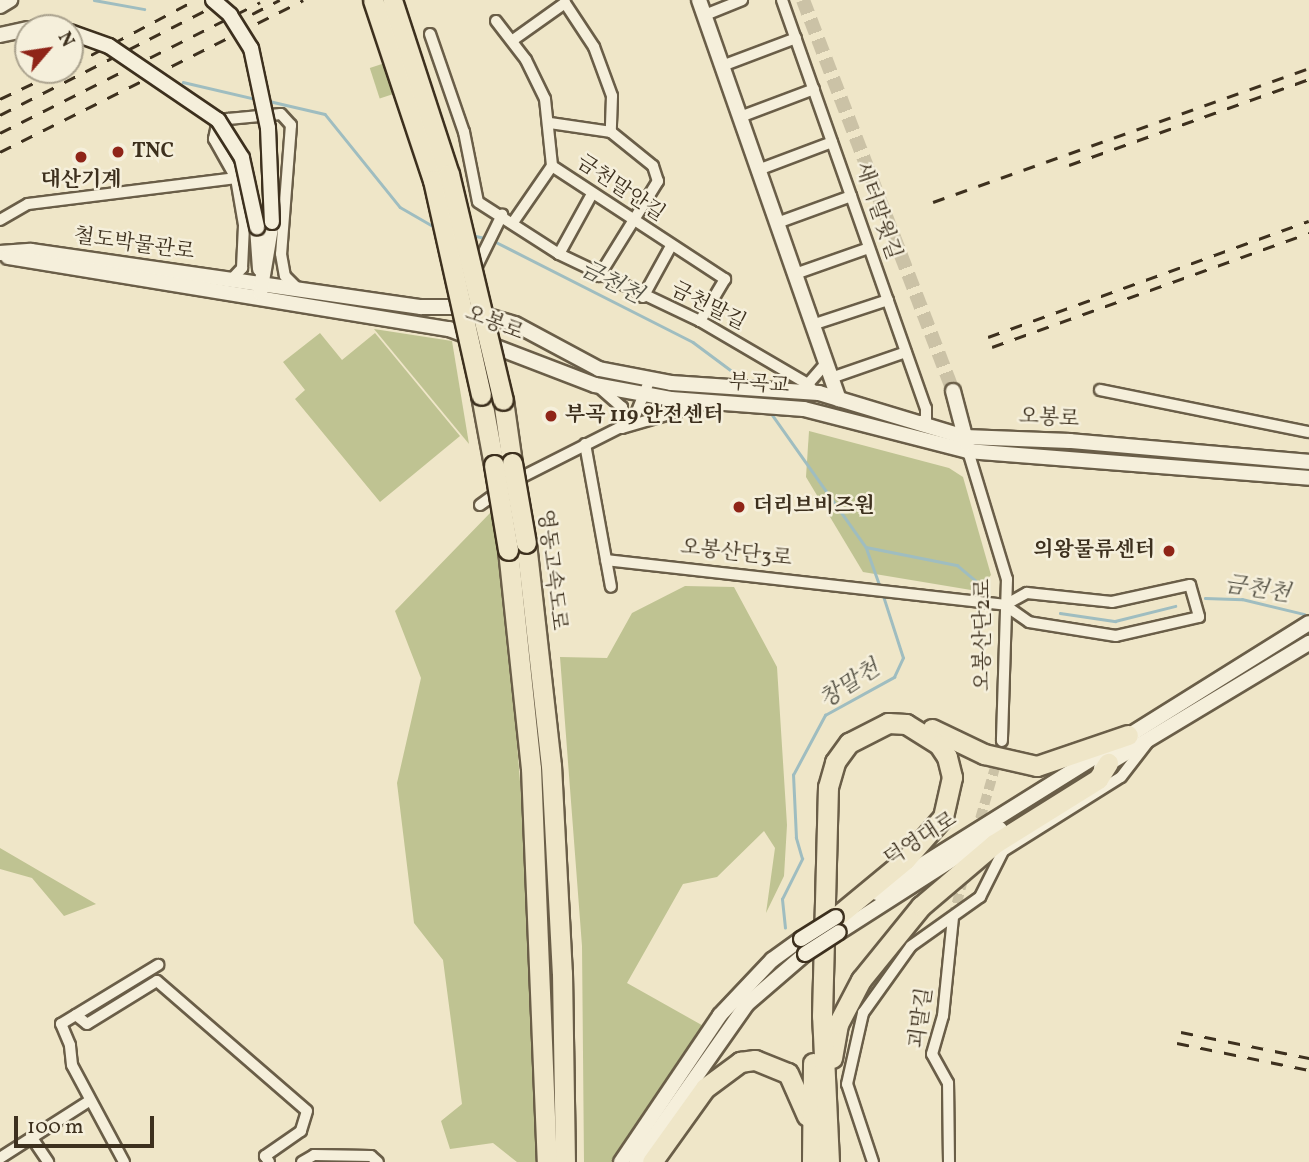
<!DOCTYPE html>
<meta charset="utf-8">
<style>
body{margin:0}
#map{position:relative;width:1309px;height:1162px;overflow:hidden;background:#efe6c8;font-family:Vollkorn,"Noto Serif KR",serif}
div>[style]{position:absolute}
[style*='--x']{left:calc(var(--x)*1px);top:calc(var(--y)*1px);width:calc(var(--w)*1px);rotate:calc(var(--a)*1deg)}
.green>*{inset:0;background:#bfc392;transform-origin:0 0}
.stream>*{height:2.5px;margin:-1.25px;padding:0 1.25px;transform-origin:1.25px;border-radius:1.25px;background:#9fbdc0}
.street-tunnel>*{height:10px;margin-top:-5px;transform-origin:0;background:repeating-linear-gradient(90deg,#cbc2a6 0 10px,transparent 0 15px)}
.secondary-tunnel>*{height:14px;margin-top:-7px;transform-origin:0;background:repeating-linear-gradient(90deg,#cbc2a6 0 14px,transparent 0 21px)}
.roads{filter:drop-shadow(2px 0 #6a5e48) drop-shadow(-2px 0 #6a5e48) drop-shadow(0 2px #6a5e48) drop-shadow(0 -2px #6a5e48)}
.street>*{height:10px;margin:-5px;padding:0 5px;transform-origin:5px;border-radius:5px;background:#f5efdb}
.secondary>*{height:14px;margin:-7px;padding:0 7px;transform-origin:7px;border-radius:7px;background:#f5efdb}
.highway>*{height:19px;margin:-9.5px;padding:0 9.5px;transform-origin:9.5px;border-radius:9.5px;background:#efe6c8}
.rail>*{height:2.5px;margin-top:-1.25px;transform-origin:0;background:repeating-linear-gradient(90deg,#3d301e 0 12px,transparent 0 24px)}
.bridges{filter:drop-shadow(2px 0 #3d301e) drop-shadow(-2px 0 #3d301e) drop-shadow(0 2px #3d301e) drop-shadow(0 -2px #3d301e)}
.secondary-bridge>*{height:14px;margin:-7px;padding:0 7px;transform-origin:7px;border-radius:7px;background:#f5efdb}
.highway-bridge>*{height:19px;margin:-9.5px;padding:0 9.5px;transform-origin:9.5px;border-radius:9.5px;background:#efe6c8}
.dots>*{width:19px;height:19px;translate:-50% -50%;box-sizing:border-box;border:4px solid #f5efdb;border-radius:50%}
span{translate:-50% -50%;white-space:nowrap;text-align:center;line-height:1.15;-webkit-text-stroke:5px #f5efdb;paint-order:stroke}
.poi-label{font-size:21px;color:#3d301e;font-weight:700}
.left{translate:0 -50%;text-align:left}
.right{translate:-100% -50%;text-align:right}
.street-label{font-size:21px;color:#3d301e}
.water-label{font-size:23px;color:#565346;font-style:italic}
.north{position:absolute;left:14px;top:14px;width:70px;height:70px;box-sizing:border-box;background:#f5efdb;border:2px solid #aba38f;border-radius:50%;rotate:61deg;font-size:19px;font-weight:700;line-height:28px;text-align:center;color:#3d301e}
.north::after{content:'';display:block;margin:auto;width:24px;height:32px;background:#8f2418;clip-path:polygon(50% 0,100% 100%,50% 72%,0 100%)}
.scale{position:absolute;left:14px;top:1116px;width:140px;height:32px;box-sizing:border-box;border:4px solid #3d301e;border-top:0;padding-left:9px;font-size:21px;line-height:24px;white-space:nowrap;color:#3d301e;-webkit-text-stroke:5px #f5efdb;paint-order:stroke}
</style>
<div id="map">
<div class="green">
<i style="left:385px;top:63px;width:32px;height:16px;rotate:72deg"></i>
<i style="clip-path:polygon(374px 329px,452px 341px,469px 444px)"></i>
<i style="clip-path:polygon(320px 333px,342px 360px,375px 333px,460px 436px,380px 502px,295px 399px,305px 390px,283px 362px)"></i>
<i style="clip-path:polygon(809px 431px,949px 468px,963px 477px,991px 575px,977px 591px,863px 572px,806px 477px)"></i>
<i style="clip-path:polygon(492px 511px,512px 678px,534px 963px,536px 1162px,517px 1162px,493px 1143px,450px 1149px,441px 1121px,462px 1104px,443px 960px,414px 923px,397px 783px,421px 678px,395px 611px)"></i>
<i style="clip-path:polygon(685px 586px,734px 587px,777px 667px,787px 825px,784px 876px,766px 913px,775px 848px,764px 831px,717px 877px,683px 884px,627px 983px,707px 1028px,614px 1162px,584px 1162px,582px 946px,560px 657px,607px 658px,632px 613px)"></i>
<i style="clip-path:polygon(0 848px,96px 904px,64px 916px,32px 878px,0 869px)"></i>
</div>
<div class="stream">
<i style="--x:94;--y:0;--w:51;--a:10.2"></i>
<i style="--x:183;--y:82;--w:75;--a:13.1"></i>
<i style="--x:269;--y:101;--w:57;--a:13.1"></i>
<i style="--x:325;--y:114;--w:119;--a:51.1"></i>
<i style="--x:400;--y:207;--w:39;--a:30"></i>
<i style="--x:471;--y:235;--w:14;--a:12"></i>
<i style="--x:492;--y:240;--w:225;--a:26.9"></i>
<i style="--x:693;--y:342;--w:69;--a:36.7"></i>
<i style="--x:771;--y:413;--w:164;--a:54.7"></i>
<i style="--x:866;--y:547;--w:93;--a:11.2"></i>
<i style="--x:957;--y:565;--w:26;--a:40"></i>
<i style="--x:866;--y:547;--w:41;--a:70.3"></i>
<i style="--x:1205;--y:598;--w:37;--a:2"></i>
<i style="--x:1242;--y:599;--w:64;--a:13.6"></i>
<i style="--x:1060;--y:613;--w:56;--a:8.3"></i>
<i style="--x:1115;--y:621;--w:62;--a:-14"></i>
<i style="--x:785;--y:928;--w:29;--a:-96"></i>
<i style="--x:782;--y:899;--w:45;--a:-63.4"></i>
<i style="--x:802;--y:859;--w:22;--a:-106"></i>
<i style="--x:796;--y:838;--w:63;--a:-92.7"></i>
<i style="--x:793;--y:775;--w:68;--a:-61.9"></i>
<i style="--x:825;--y:715;--w:79;--a:-28.8"></i>
<i style="--x:894;--y:677;--w:21;--a:-65"></i>
<i style="--x:903;--y:658;--w:65;--a:-107.9"></i>
</div>
<div class="street-tunnel">
<i style="--x:976;--y:833;--w:82;--a:-73.8"></i>
<i style="--x:953;--y:918;--w:48;--a:-75.4"></i>
</div>
<div class="secondary-tunnel">
<i style="--x:803;--y:0;--w:419;--a:69"></i>
</div>
<div class="roads">
<div class="street">
<i style="--x:782;--y:0;--w:433;--a:70.6"></i>
<i style="--x:926;--y:408;--w:12;--a:90"></i>
<i style="--x:926;--y:420;--w:10;--a:169"></i>
<i style="--x:705;--y:15;--w:40;--a:-22"></i>
<i style="--x:496;--y:21;--w:49;--a:52.4"></i>
<i style="--x:526;--y:60;--w:43;--a:64"></i>
<i style="--x:545;--y:99;--w:67;--a:84"></i>
<i style="--x:552;--y:166;--w:207;--a:33.2"></i>
<i style="--x:725;--y:279;--w:49;--a:120.8"></i>
<i style="--x:430;--y:34;--w:104;--a:70.9"></i>
<i style="--x:464;--y:132;--w:71;--a:78.7"></i>
<i style="--x:478;--y:202;--w:96;--a:32.7"></i>
<i style="--x:559;--y:254;--w:156;--a:25.4"></i>
<i style="--x:700;--y:321;--w:125;--a:30.3"></i>
<i style="--x:808;--y:384;--w:10;--a:53"></i>
<i style="--x:513;--y:40;--w:64;--a:-35.4"></i>
<i style="--x:565;--y:3;--w:53;--a:56.6"></i>
<i style="--x:594;--y:47;--w:52;--a:69.8"></i>
<i style="--x:612;--y:96;--w:36;--a:92"></i>
<i style="--x:722;--y:66;--w:79;--a:-20.7"></i>
<i style="--x:740;--y:117;--w:79;--a:-20.7"></i>
<i style="--x:550;--y:123;--w:62;--a:8.4"></i>
<i style="--x:611;--y:132;--w:54;--a:39"></i>
<i style="--x:653;--y:166;--w:16;--a:72"></i>
<i style="--x:658;--y:181;--w:112;--a:121.8"></i>
<i style="--x:758;--y:170;--w:79;--a:-20.7"></i>
<i style="--x:0;--y:220;--w:32;--a:-30"></i>
<i style="--x:28;--y:204;--w:210;--a:-7.1"></i>
<i style="--x:514;--y:221;--w:67;--a:-55.4"></i>
<i style="--x:777;--y:223;--w:79;--a:-20"></i>
<i style="--x:559;--y:254;--w:68;--a:-61.2"></i>
<i style="--x:474;--y:272;--w:64;--a:-63.8"></i>
<i style="--x:795;--y:274;--w:78;--a:-19.4"></i>
<i style="--x:230;--y:281;--w:18;--a:-47"></i>
<i style="--x:242;--y:268;--w:43;--a:-87.3"></i>
<i style="--x:244;--y:225;--w:48;--a:-99.7"></i>
<i style="--x:236;--y:178;--w:45;--a:-119.4"></i>
<i style="--x:214;--y:139;--w:14;--a:-78"></i>
<i style="--x:217;--y:125;--w:13;--a:-29"></i>
<i style="--x:228;--y:119;--w:53;--a:-5.4"></i>
<i style="--x:281;--y:114;--w:15;--a:48"></i>
<i style="--x:291;--y:125;--w:129;--a:94.4"></i>
<i style="--x:281;--y:254;--w:22;--a:80"></i>
<i style="--x:285;--y:276;--w:16;--a:45"></i>
<i style="--x:643;--y:297;--w:58;--a:-61.2"></i>
<i style="--x:812;--y:325;--w:80;--a:-18.2"></i>
<i style="--x:831;--y:378;--w:79;--a:-19.1"></i>
<i style="--x:808;--y:384;--w:28;--a:-49"></i>
<i style="--x:601;--y:389;--w:28;--a:41"></i>
<i style="--x:622;--y:407;--w:21;--a:90"></i>
<i style="--x:622;--y:428;--w:85;--a:-16.3"></i>
<i style="--x:1100;--y:390;--w:213;--a:11.4"></i>
<i style="--x:585;--y:444;--w:145;--a:79.7"></i>
<i style="--x:968;--y:451;--w:134;--a:73.1"></i>
<i style="--x:1007;--y:579;--w:162;--a:91.8"></i>
<i style="--x:514;--y:481;--w:133;--a:-26.8"></i>
<i style="--x:633;--y:421;--w:45;--a:-68"></i>
<i style="--x:480;--y:505;--w:26;--a:-36"></i>
<i style="--x:606;--y:560;--w:402;--a:6.4"></i>
<i style="--x:1190;--y:585;--w:33;--a:74"></i>
<i style="--x:1199;--y:617;--w:85;--a:167.1"></i>
<i style="--x:1116;--y:636;--w:88;--a:-170.9"></i>
<i style="--x:1029;--y:622;--w:29;--a:-145"></i>
<i style="--x:1005;--y:605;--w:25;--a:-29"></i>
<i style="--x:1027;--y:593;--w:85;--a:6"></i>
<i style="--x:1112;--y:602;--w:80;--a:-12.3"></i>
<i style="--x:76;--y:1015;--w:14;--a:39"></i>
<i style="--x:87;--y:1024;--w:82;--a:-31.6"></i>
<i style="--x:157;--y:981;--w:198;--a:40.9"></i>
<i style="--x:307;--y:1111;--w:21;--a:107"></i>
<i style="--x:301;--y:1131;--w:44;--a:145.2"></i>
<i style="--x:265;--y:1156;--w:7;--a:56"></i>
<i style="--x:32;--y:1138;--w:29;--a:56"></i>
<i style="--x:0;--y:1158;--w:106;--a:-32.6"></i>
<i style="--x:124;--y:1162;--w:110;--a:-118.2"></i>
<i style="--x:72;--y:1065;--w:20;--a:-96"></i>
<i style="--x:70;--y:1045;--w:23;--a:-113"></i>
<i style="--x:61;--y:1024;--w:114;--a:-31.3"></i>
<i style="--x:302;--y:1162;--w:14;--a:-30"></i>
<i style="--x:314;--y:1155;--w:57;--a:1"></i>
<i style="--x:371;--y:1156;--w:9;--a:41"></i>
<i style="--x:873;--y:1162;--w:82;--a:-108.4"></i>
<i style="--x:847;--y:1084;--w:73;--a:-77.3"></i>
<i style="--x:863;--y:1013;--w:82;--a:-54.4"></i>
<i style="--x:911;--y:946;--w:85;--a:-35.4"></i>
<i style="--x:980;--y:897;--w:51;--a:-63.4"></i>
<i style="--x:1003;--y:851;--w:139;--a:-32.1"></i>
<i style="--x:1121;--y:777;--w:44;--a:-52.4"></i>
<i style="--x:949;--y:1162;--w:79;--a:-90.7"></i>
<i style="--x:948;--y:1083;--w:33;--a:-119"></i>
<i style="--x:932;--y:1054;--w:40;--a:-74"></i>
<i style="--x:943;--y:1016;--w:99;--a:-84.2"></i>
</div>
<div class="secondary">
<i style="--x:699;--y:0;--w:423;--a:70.7"></i>
<i style="--x:0;--y:6;--w:12;--a:-31"></i>
<i style="--x:35;--y:28;--w:18;--a:0"></i>
<i style="--x:0;--y:35;--w:29;--a:-12"></i>
<i style="--x:257;--y:227;--w:42;--a:85.9"></i>
<i style="--x:0;--y:253;--w:31;--a:-4"></i>
<i style="--x:31;--y:251;--w:394;--a:8.2"></i>
<i style="--x:421;--y:307;--w:37;--a:0"></i>
<i style="--x:458;--y:307;--w:59;--a:16.6"></i>
<i style="--x:515;--y:324;--w:95;--a:28.2"></i>
<i style="--x:599;--y:369;--w:73;--a:11"></i>
<i style="--x:671;--y:383;--w:148;--a:3.9"></i>
<i style="--x:819;--y:393;--w:152;--a:16.8"></i>
<i style="--x:965;--y:437;--w:105;--a:2.2"></i>
<i style="--x:1070;--y:441;--w:240;--a:5"></i>
<i style="--x:8;--y:257;--w:447;--a:9.3"></i>
<i style="--x:449;--y:329;--w:156;--a:21"></i>
<i style="--x:595;--y:385;--w:77;--a:10.4"></i>
<i style="--x:671;--y:399;--w:133;--a:4.3"></i>
<i style="--x:804;--y:409;--w:169;--a:14.4"></i>
<i style="--x:968;--y:451;--w:342;--a:4.5"></i>
<i style="--x:260;--y:293;--w:72;--a:-80.4"></i>
<i style="--x:953;--y:391;--w:55;--a:75.2"></i>
<i style="--x:1101;--y:768;--w:243;--a:-31"></i>
<i style="--x:877;--y:893;--w:509;--a:-32.01"></i>
<i style="--x:839;--y:932;--w:191;--a:-32.6"></i>
<i style="--x:621;--y:1162;--w:177;--a:-56"></i>
<i style="--x:720;--y:1015;--w:76;--a:-46.6"></i>
<i style="--x:772;--y:960;--w:36;--a:-36"></i>
<i style="--x:636;--y:1162;--w:193;--a:-54.9"></i>
<i style="--x:747;--y:1004;--w:77;--a:-40.8"></i>
</div>
<div class="highway">
<i style="--x:481;--y:395;--w:71;--a:79.5"></i>
<i style="--x:503;--y:400;--w:64;--a:81.9"></i>
<i style="--x:526;--y:543;--w:223;--a:83.6"></i>
<i style="--x:551;--y:765;--w:208;--a:87"></i>
<i style="--x:562;--y:973;--w:189;--a:89.1"></i>
<i style="--x:508;--y:550;--w:219;--a:84"></i>
<i style="--x:531;--y:768;--w:394;--a:87.7"></i>
<i style="--x:932;--y:729;--w:58;--a:25.7"></i>
<i style="--x:984;--y:754;--w:54;--a:12.8"></i>
<i style="--x:1037;--y:766;--w:96;--a:-18.8"></i>
<i style="--x:832;--y:1058;--w:35;--a:-80"></i>
<i style="--x:838;--y:1024;--w:50;--a:-62.4"></i>
<i style="--x:861;--y:980;--w:95;--a:-51"></i>
<i style="--x:921;--y:906;--w:96;--a:-40.3"></i>
<i style="--x:994;--y:844;--w:123;--a:-32"></i>
<i style="--x:1098;--y:779;--w:19;--a:-58"></i>
<i style="--x:652;--y:1162;--w:91;--a:-54.4"></i>
<i style="--x:705;--y:1088;--w:44;--a:-36.6"></i>
<i style="--x:740;--y:1062;--w:15;--a:-8"></i>
<i style="--x:755;--y:1060;--w:35;--a:22"></i>
<i style="--x:788;--y:1073;--w:47;--a:66.2"></i>
<i style="--x:812;--y:1162;--w:99;--a:-89.4"></i>
<i style="--x:829;--y:1162;--w:146;--a:-92.7"></i>
<i style="--x:822;--y:1016;--w:229;--a:-88.5"></i>
<i style="--x:828;--y:787;--w:26;--a:-74"></i>
<i style="--x:835;--y:762;--w:24;--a:-54"></i>
<i style="--x:849;--y:743;--w:44;--a:-27.1"></i>
<i style="--x:888;--y:723;--w:18;--a:3"></i>
<i style="--x:906;--y:724;--w:39;--a:32"></i>
<i style="--x:939;--y:745;--w:14;--a:56"></i>
<i style="--x:947;--y:757;--w:21;--a:76"></i>
<i style="--x:952;--y:777;--w:41;--a:102.7"></i>
<i style="--x:943;--y:817;--w:57;--a:131.5"></i>
<i style="--x:905;--y:860;--w:89;--a:140.4"></i>
</div>
</div>
<div class="rail">
<i style="--x:252;--y:14;--w:31;--a:-27"></i>
<i style="--x:70;--y:66;--w:141;--a:-27.8"></i>
<i style="--x:0;--y:99;--w:68;--a:-25.4"></i>
<i style="--x:0;--y:115;--w:254;--a:-27"></i>
<i style="--x:0;--y:133;--w:291;--a:-26.7"></i>
<i style="--x:0;--y:152;--w:339;--a:-26.6"></i>
<i style="--x:1069;--y:165;--w:255;--a:-19.7"></i>
<i style="--x:933;--y:202;--w:399;--a:-19.6"></i>
<i style="--x:988;--y:337;--w:341;--a:-19.9"></i>
<i style="--x:992;--y:347;--w:337;--a:-19.8"></i>
<i style="--x:1181;--y:1032;--w:131;--a:11.5"></i>
<i style="--x:1177;--y:1043;--w:135;--a:11.6"></i>
</div>
<div class="bridges">
<div class="secondary-bridge">
<i style="--x:213;--y:0;--w:23;--a:41"></i>
<i style="--x:230;--y:15;--w:39;--a:58"></i>
<i style="--x:251;--y:48;--w:82;--a:78"></i>
<i style="--x:268;--y:128;--w:94;--a:87.6"></i>
<i style="--x:70;--y:32;--w:41;--a:19.7"></i>
<i style="--x:109;--y:46;--w:132;--a:34.2"></i>
<i style="--x:218;--y:120;--w:45;--a:57.7"></i>
<i style="--x:242;--y:158;--w:71;--a:77.7"></i>
<i style="--x:801;--y:939;--w:41;--a:-32.2"></i>
<i style="--x:805;--y:954;--w:40;--a:-32.9"></i>
</div>
<div class="highway-bridge">
<i style="--x:373;--y:0;--w:190;--a:71.6"></i>
<i style="--x:433;--y:180;--w:220;--a:77.4"></i>
<i style="--x:392;--y:0;--w:183;--a:71.9"></i>
<i style="--x:449;--y:174;--w:232;--a:76.6"></i>
<i style="--x:512;--y:463;--w:81;--a:80.1"></i>
<i style="--x:494;--y:465;--w:86;--a:80.6"></i>
</div>
</div>
<div class="dots">
<i style="left:118px;top:152px;background:#8f2418"></i>
<i style="left:81px;top:157px;background:#8f2418"></i>
<i style="left:551px;top:416px;background:#8f2418"></i>
<i style="left:739px;top:507px;background:#8f2418"></i>
<i style="left:1169px;top:551px;background:#8f2418"></i>
</div>
<div class="poi-label">
<span class="left" style="left:132px;top:152px">TNC</span>
<span style="left:81px;top:181px">대산기계</span>
<span class="left" style="left:565px;top:416px">부곡 119 안전센터</span>
<span class="left" style="left:753px;top:507px">더리브비즈원</span>
<span class="right" style="left:1155px;top:551px">의왕물류센터</span>
</div>
<div class="street-label">
<span style="left:620px;top:189px;rotate:34deg">금천말안길</span>
<span style="left:877px;top:211px;rotate:71deg">새터말윗길</span>
<span style="left:134px;top:245px;rotate:8deg">철도박물관로</span>
<span style="left:708px;top:307px;rotate:27deg">금천말길</span>
<span style="left:494px;top:324px;rotate:21deg">오봉로</span>
<span style="left:759px;top:385px;rotate:4deg">부곡교</span>
<span style="left:1049px;top:419px;rotate:3deg">오봉로</span>
<span style="left:736px;top:554px;rotate:6deg">오봉산단3로</span>
<span style="left:551px;top:570px;rotate:83deg">영동고속도로</span>
<span style="left:984px;top:635px;rotate:-90deg">오봉산단2로</span>
<span style="left:921px;top:840px;rotate:-33deg">덕영대로</span>
<span style="left:922px;top:1018px;rotate:-82deg">괴말길</span>
</div>
<div class="water-label">
<span style="left:611px;top:283px;rotate:27deg">금천천</span>
<span style="left:1257px;top:590px;rotate:9deg">금천천</span>
<span style="left:850px;top:685px;rotate:-33deg">창말천</span>
</div>
<div class="north">N</div>
<div class="scale">100 m</div>
</div>
